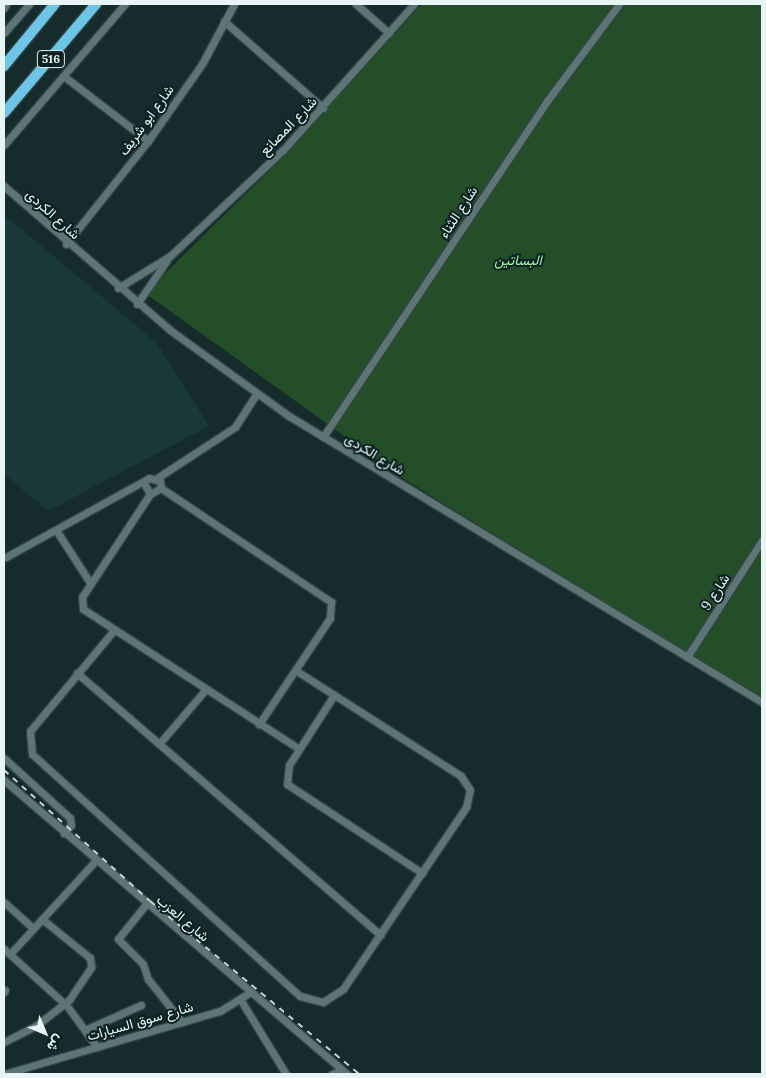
<!DOCTYPE html>
<meta charset="utf-8">
<style>
body{margin:0}
#map{position:relative;width:766px;height:1078px;overflow:hidden;background:#162b2c;font-family:Lora,Vazirmatn,serif}
div>[style]{position:absolute}
[style*='--x']{left:calc(var(--x)*1px);top:calc(var(--y)*1px);width:calc(var(--w)*1px);rotate:calc(var(--a)*1deg)}
.built>*{inset:0;background:#193839}
.green>*{inset:0;background:#244e28}
.roads{filter:drop-shadow(1px 0 #344546) drop-shadow(-1px 0 #344546) drop-shadow(0 1px #344546) drop-shadow(0 -1px #344546)}
.minor>*{height:7px;margin:-3.5px;padding:0 3.5px;transform-origin:3.5px;border-radius:3.5px;background:#5e7576}
.highway>*{height:10px;margin:-5px;padding:0 5px;transform-origin:5px;border-radius:5px;background:#6dc5e8}
.rail>*{height:2px;margin-top:-1px;transform-origin:0;background:repeating-linear-gradient(90deg,#c5d3d3 0 6px,transparent 0 12px)}
span{translate:-50% -50%;white-space:nowrap;text-align:center;line-height:1.15;-webkit-text-stroke:4px #0c2122;paint-order:stroke}
.shield-label span{padding:1px 4px;background:#0c2122;border:1px solid;border-radius:4px;-webkit-text-stroke-width:0}
.shield-label{font-size:12px;color:#e8f5f5;font-weight:700}
.street-label{font-size:14px;color:#e8f5f5}
.park-label{font-size:14px;color:#9ff8a6;font-style:italic}
.frame{position:absolute;inset:0;border:5px solid #e8f5f5;pointer-events:none}
.north{position:absolute;left:20px;top:1008px;width:50px;height:50px;-webkit-text-stroke:4px #0c2122;paint-order:stroke;rotate:135deg;font-size:14px;font-weight:700;line-height:20px;text-align:center;color:#e8f5f5}
.north::after{content:'';display:block;margin:auto;width:18px;height:22px;background:#e8f5f5;clip-path:polygon(50% 0,100% 100%,50% 72%,0 100%)}
</style>
<div id="map">
<div class="built">
<i style="clip-path:polygon(7px 217px,157px 343px,209px 426px,48px 511px,4px 474px,4px 220px)"></i>
</div>
<div class="green">
<i style="clip-path:polygon(422px 4px,762px 4px,762px 699px,404px 479px,145px 293px,268px 172px)"></i>
</div>
<div class="roads">
<div class="minor">
<i style="--x:356;--y:4;--w:44;--a:41.3"></i>
<i style="--x:4;--y:8;--w:4;--a:-63"></i>
<i style="--x:224;--y:21;--w:132;--a:41.3"></i>
<i style="--x:4;--y:33;--w:38;--a:-49"></i>
<i style="--x:65;--y:77;--w:105;--a:37.6"></i>
<i style="--x:4;--y:145;--w:186;--a:-49.4"></i>
<i style="--x:4;--y:186;--w:220;--a:40.9"></i>
<i style="--x:170;--y:330;--w:147;--a:35.9"></i>
<i style="--x:289;--y:416;--w:553;--a:31.16"></i>
<i style="--x:66;--y:244;--w:132;--a:-51.5"></i>
<i style="--x:148;--y:141;--w:94;--a:-55"></i>
<i style="--x:202;--y:64;--w:68;--a:-61.9"></i>
<i style="--x:118;--y:288;--w:61;--a:-31.6"></i>
<i style="--x:170;--y:256;--w:155;--a:-43.2"></i>
<i style="--x:283;--y:150;--w:196;--a:-48.1"></i>
<i style="--x:137;--y:304;--w:53;--a:-55.7"></i>
<i style="--x:323;--y:437;--w:404;--a:-56.3"></i>
<i style="--x:547;--y:101;--w:121;--a:-53.4"></i>
<i style="--x:157;--y:478;--w:93;--a:-33.2"></i>
<i style="--x:235;--y:427;--w:40;--a:-57.1"></i>
<i style="--x:161;--y:488;--w:205;--a:33.8"></i>
<i style="--x:331;--y:602;--w:16;--a:94"></i>
<i style="--x:330;--y:618;--w:128;--a:123.8"></i>
<i style="--x:150;--y:494;--w:123;--a:123.4"></i>
<i style="--x:82;--y:597;--w:12;--a:85"></i>
<i style="--x:83;--y:609;--w:257;--a:32.9"></i>
<i style="--x:56;--y:530;--w:64;--a:57.1"></i>
<i style="--x:6;--y:557;--w:163;--a:-28.9"></i>
<i style="--x:149;--y:478;--w:11;--a:15"></i>
<i style="--x:160;--y:481;--w:7;--a:82"></i>
<i style="--x:161;--y:488;--w:13;--a:151"></i>
<i style="--x:150;--y:494;--w:13;--a:-119"></i>
<i style="--x:114;--y:630;--w:131;--a:129.7"></i>
<i style="--x:30;--y:731;--w:23;--a:85"></i>
<i style="--x:32;--y:754;--w:361;--a:42.1"></i>
<i style="--x:300;--y:996;--w:24;--a:15"></i>
<i style="--x:323;--y:1002;--w:24;--a:-33"></i>
<i style="--x:343;--y:989;--w:220;--a:-55.9"></i>
<i style="--x:466;--y:807;--w:17;--a:-77"></i>
<i style="--x:470;--y:790;--w:17;--a:-123"></i>
<i style="--x:461;--y:776;--w:197;--a:-147.4"></i>
<i style="--x:687;--y:657;--w:139;--a:-57.3"></i>
<i style="--x:77;--y:673;--w:401;--a:40.8"></i>
<i style="--x:334;--y:695;--w:83;--a:122.7"></i>
<i style="--x:289;--y:765;--w:19;--a:96"></i>
<i style="--x:287;--y:784;--w:162;--a:33.4"></i>
<i style="--x:159;--y:744;--w:72;--a:-49.5"></i>
<i style="--x:4;--y:758;--w:89;--a:42.3"></i>
<i style="--x:70;--y:818;--w:7;--a:82"></i>
<i style="--x:71;--y:825;--w:11;--a:131"></i>
<i style="--x:4;--y:780;--w:452;--a:40.6"></i>
<i style="--x:4;--y:902;--w:39;--a:42"></i>
<i style="--x:147;--y:903;--w:46;--a:128.9"></i>
<i style="--x:118;--y:939;--w:35;--a:45"></i>
<i style="--x:143;--y:964;--w:16;--a:72"></i>
<i style="--x:148;--y:979;--w:55;--a:51.7"></i>
<i style="--x:4;--y:949;--w:85;--a:42.1"></i>
<i style="--x:67;--y:1006;--w:51;--a:53.8"></i>
<i style="--x:10;--y:954;--w:127;--a:-47.5"></i>
<i style="--x:4;--y:992;--w:2;--a:-63"></i>
<i style="--x:240;--y:999;--w:88;--a:58.5"></i>
<i style="--x:87;--y:1029;--w:59;--a:-24"></i>
<i style="--x:4;--y:1042;--w:37;--a:-27"></i>
<i style="--x:37;--y:1025;--w:41;--a:-38"></i>
<i style="--x:69;--y:1000;--w:40;--a:-56"></i>
<i style="--x:91;--y:967;--w:9;--a:-96"></i>
<i style="--x:90;--y:958;--w:62;--a:-140.9"></i>
<i style="--x:4;--y:1074;--w:225;--a:-16.3"></i>
<i style="--x:220;--y:1011;--w:36;--a:-32"></i>
<i style="--x:332;--y:1074;--w:10;--a:-24"></i>
</div>
<div class="highway">
<i style="--x:4;--y:66;--w:80;--a:-50.6"></i>
<i style="--x:4;--y:113;--w:143;--a:-49.8"></i>
</div>
</div>
<div class="rail">
<i style="--x:4;--y:770;--w:196;--a:41.9"></i>
<i style="--x:150;--y:901;--w:271;--a:39.6"></i>
</div>
<div class="shield-label">
<span style="left:51px;top:59px">516</span>
</div>
<div class="street-label">
<span style="left:146px;top:120px;rotate:-54deg">شارع ابو شريف</span>
<span style="left:288px;top:126px;rotate:-46deg">شارع المصانع</span>
<span style="left:458px;top:212px;rotate:-57deg">شارع الثناء</span>
<span style="left:53px;top:214px;rotate:42deg">شارع الكردى</span>
<span style="left:375px;top:454px;rotate:31deg">شارع الكردى</span>
<span style="left:715px;top:592px;rotate:-57deg">شارع 9</span>
<span style="left:183px;top:918px;rotate:40deg">شارع العزب</span>
<span style="left:140px;top:1021px;rotate:-16deg">شارع سوق السيارات</span>
</div>
<div class="park-label">
<span style="left:518px;top:260px">البساتين</span>
</div>
<div class="frame"></div>
<div class="north">ش</div>
</div>
